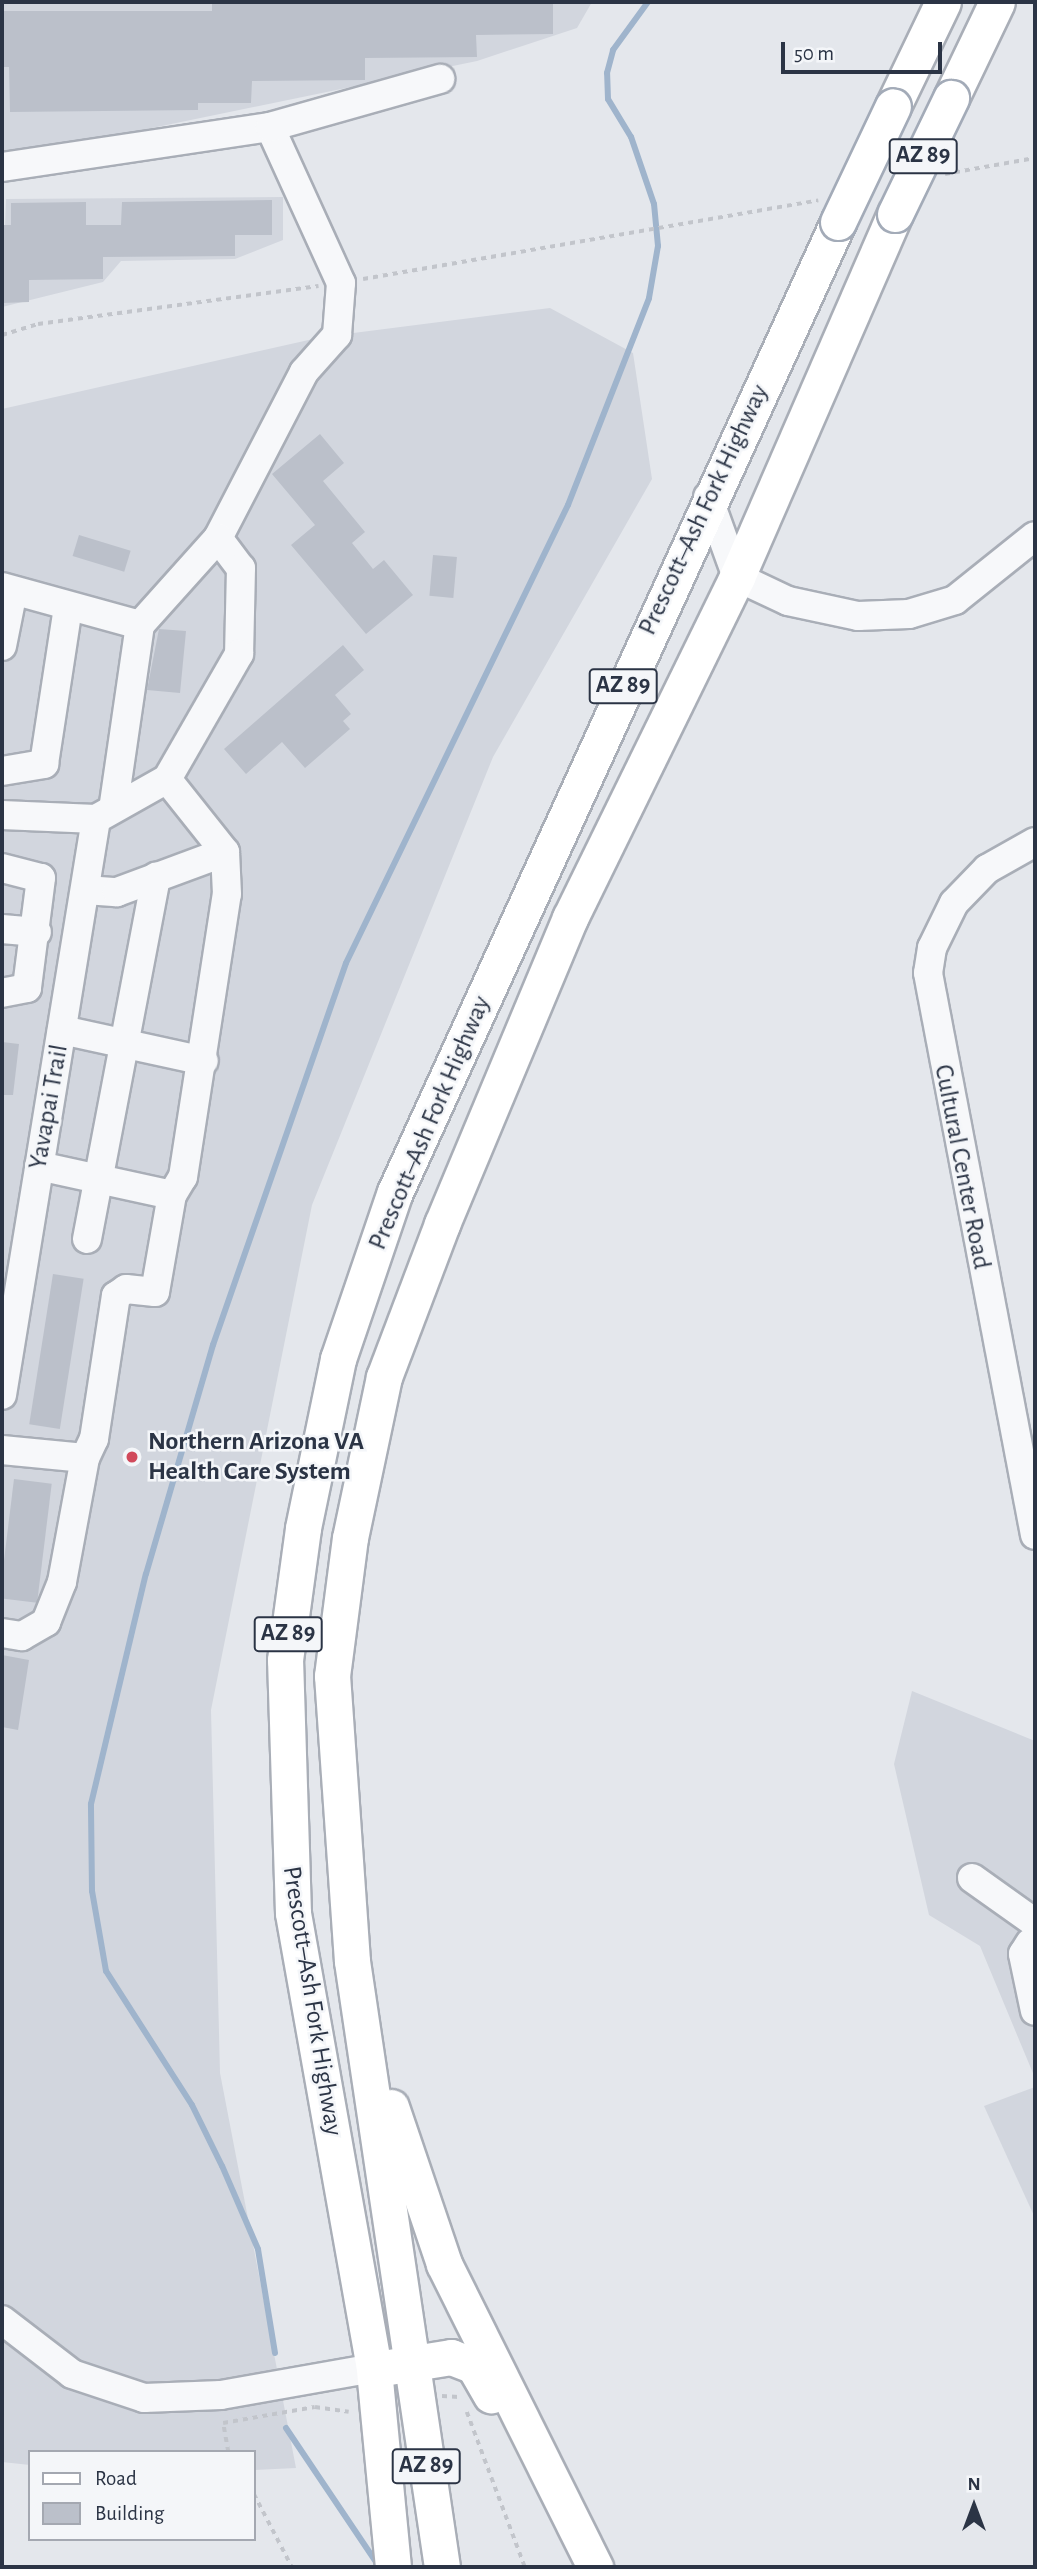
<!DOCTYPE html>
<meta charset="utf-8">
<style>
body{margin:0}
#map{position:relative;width:1037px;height:2569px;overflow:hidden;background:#e4e7ec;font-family:"Alegreya Sans",sans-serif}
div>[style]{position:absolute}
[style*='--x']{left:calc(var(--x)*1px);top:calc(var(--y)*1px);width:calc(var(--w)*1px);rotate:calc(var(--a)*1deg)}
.built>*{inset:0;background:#d2d6de}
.stream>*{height:6px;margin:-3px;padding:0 3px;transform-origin:3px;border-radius:3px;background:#9fb4cc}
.building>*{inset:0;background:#bbc0ca;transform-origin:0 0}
.path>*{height:3.5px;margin-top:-1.75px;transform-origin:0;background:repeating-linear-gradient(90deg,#c2c5cb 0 5px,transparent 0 10px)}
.roads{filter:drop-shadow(2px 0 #a9aeb7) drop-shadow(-2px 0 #a9aeb7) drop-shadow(0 2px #a9aeb7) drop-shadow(0 -2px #a9aeb7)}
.minor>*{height:28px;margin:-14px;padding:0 14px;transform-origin:14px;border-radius:14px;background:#f7f8fa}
.major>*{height:35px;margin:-17.5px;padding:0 17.5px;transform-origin:17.5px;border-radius:17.5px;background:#fff}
.bridges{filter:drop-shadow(2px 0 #a3abb8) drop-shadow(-2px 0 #a3abb8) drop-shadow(0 2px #a3abb8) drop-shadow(0 -2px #a3abb8)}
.major-bridge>*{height:35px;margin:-17.5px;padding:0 17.5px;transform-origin:17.5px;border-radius:17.5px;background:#fff}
.dots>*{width:19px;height:19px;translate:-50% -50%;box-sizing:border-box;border:4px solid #f4f6f9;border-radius:50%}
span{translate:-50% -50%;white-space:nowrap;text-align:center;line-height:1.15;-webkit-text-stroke:5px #f4f6f9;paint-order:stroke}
.shield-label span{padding:2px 5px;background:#f4f6f9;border:2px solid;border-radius:5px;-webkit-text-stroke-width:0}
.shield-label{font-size:24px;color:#2b3445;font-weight:700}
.street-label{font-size:26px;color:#2b3445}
.poi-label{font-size:26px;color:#2b3445;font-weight:700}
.left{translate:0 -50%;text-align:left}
.frame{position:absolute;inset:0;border:4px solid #2b3445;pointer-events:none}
.legend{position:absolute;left:28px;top:2450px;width:228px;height:91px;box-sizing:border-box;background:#f4f6f9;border:2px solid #a4a8b1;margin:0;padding:9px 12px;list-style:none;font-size:21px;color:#2b3445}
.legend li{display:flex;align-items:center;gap:14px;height:35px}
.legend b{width:35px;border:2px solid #a4a8b1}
.north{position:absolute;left:939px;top:2471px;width:70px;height:70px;-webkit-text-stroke:5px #f4f6f9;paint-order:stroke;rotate:0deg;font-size:19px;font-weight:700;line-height:28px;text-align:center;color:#2b3445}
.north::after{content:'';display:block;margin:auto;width:24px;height:32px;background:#2b3445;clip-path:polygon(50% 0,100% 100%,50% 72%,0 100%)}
.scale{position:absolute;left:781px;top:42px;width:161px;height:32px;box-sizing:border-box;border:4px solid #2b3445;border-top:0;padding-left:9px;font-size:21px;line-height:24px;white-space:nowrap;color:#2b3445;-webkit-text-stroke:5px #f4f6f9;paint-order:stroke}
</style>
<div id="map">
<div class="built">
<i style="clip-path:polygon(2px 2px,592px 2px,577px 28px,477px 61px,2px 159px)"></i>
<i style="clip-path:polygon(283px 197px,283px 240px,235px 259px,121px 261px,103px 282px,2px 307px,6px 199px)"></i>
<i style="clip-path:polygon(550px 308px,633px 353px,652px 479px,493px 757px,312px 1205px,211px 1710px,220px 2073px,296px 2468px,254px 2470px,254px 2452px,30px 2452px,30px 2465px,2px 2462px,2px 409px,322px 337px)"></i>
<i style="clip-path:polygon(912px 1691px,1035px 1741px,1035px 2078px,980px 1946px,929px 1915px,894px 1764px)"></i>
<i style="clip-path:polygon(1035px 2087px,1035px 2218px,984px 2106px)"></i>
</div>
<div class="stream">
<i style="--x:275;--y:2353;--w:105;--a:-99.3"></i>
<i style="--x:258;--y:2249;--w:90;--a:-113.4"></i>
<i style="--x:222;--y:2166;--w:68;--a:-116.2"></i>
<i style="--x:192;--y:2105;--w:159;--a:-122.7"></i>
<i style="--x:106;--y:1971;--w:81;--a:-99.9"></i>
<i style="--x:92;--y:1891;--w:87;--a:-90.7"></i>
<i style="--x:91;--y:1804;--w:236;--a:-76.6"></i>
<i style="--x:146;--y:1574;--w:239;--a:-73.7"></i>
<i style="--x:213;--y:1345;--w:404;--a:-70.8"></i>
<i style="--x:346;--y:963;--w:509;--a:-64.14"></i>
<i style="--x:568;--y:505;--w:222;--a:-68.6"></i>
<i style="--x:649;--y:298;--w:53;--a:-80.2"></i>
<i style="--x:658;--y:246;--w:42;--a:-95.4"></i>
<i style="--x:654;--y:204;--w:71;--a:-108.9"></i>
<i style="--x:631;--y:137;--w:44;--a:-121.2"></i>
<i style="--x:608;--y:99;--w:26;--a:-92"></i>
<i style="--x:607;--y:73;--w:24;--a:-75"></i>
<i style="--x:613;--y:50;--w:59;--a:-53.9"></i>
<i style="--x:286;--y:2428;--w:165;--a:56.1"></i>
</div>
<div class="building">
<i style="clip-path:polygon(553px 2px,553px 34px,476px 35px,477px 57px,365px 58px,365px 80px,252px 81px,251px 103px,198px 103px,198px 110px,10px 112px,9px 67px,2px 67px,2px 11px,212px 11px,212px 3px)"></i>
<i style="clip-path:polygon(272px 200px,272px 235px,235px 235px,235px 256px,103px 257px,103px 279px,29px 280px,29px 302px,2px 303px,2px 225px,11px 225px,11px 203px,86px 202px,86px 225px,121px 225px,122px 202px)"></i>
<i style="clip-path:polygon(320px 434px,344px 463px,323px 481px,365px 532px,352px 543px,373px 569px,384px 560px,413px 595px,366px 634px,291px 545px,315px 525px,272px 474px)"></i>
<i style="left:79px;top:535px;width:54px;height:22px;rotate:17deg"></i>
<i style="left:433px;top:555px;width:24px;height:41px;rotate:5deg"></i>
<i style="clip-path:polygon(159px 629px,186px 631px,180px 693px,147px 690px)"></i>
<i style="clip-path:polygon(343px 645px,364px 670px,335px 695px,351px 714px,343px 721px,350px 729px,305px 768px,282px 742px,246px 774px,224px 749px)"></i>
<i style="clip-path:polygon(2px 1042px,19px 1044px,13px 1095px,2px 1095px)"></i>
<i style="left:53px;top:1274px;width:31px;height:152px;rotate:9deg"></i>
<i style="left:14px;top:1479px;width:38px;height:120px;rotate:7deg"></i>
<i style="clip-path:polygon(2px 1655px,29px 1660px,18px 1730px,2px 1727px)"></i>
</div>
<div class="path">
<i style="--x:945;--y:174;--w:91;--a:-10.1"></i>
<i style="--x:363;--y:279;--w:462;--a:-9.8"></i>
<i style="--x:2;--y:335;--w:38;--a:-17"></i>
<i style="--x:38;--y:324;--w:283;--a:-7.7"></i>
<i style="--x:442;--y:2396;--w:17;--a:3"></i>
<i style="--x:467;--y:2412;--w:165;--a:69.5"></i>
<i style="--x:228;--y:2452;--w:29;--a:-100"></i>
<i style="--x:223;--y:2423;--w:93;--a:-9.9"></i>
<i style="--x:315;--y:2407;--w:34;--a:8"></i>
<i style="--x:254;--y:2494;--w:82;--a:62.5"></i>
</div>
<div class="roads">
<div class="minor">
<i style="--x:2;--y:167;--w:271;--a:-8.5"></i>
<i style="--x:708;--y:497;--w:85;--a:70.1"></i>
<i style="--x:737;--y:577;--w:56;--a:25.2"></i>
<i style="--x:788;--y:601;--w:72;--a:12.1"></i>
<i style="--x:858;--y:616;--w:51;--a:-2.2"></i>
<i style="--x:909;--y:614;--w:48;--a:-16.9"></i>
<i style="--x:955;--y:600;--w:102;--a:-38.7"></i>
<i style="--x:218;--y:538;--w:187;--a:-62.6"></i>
<i style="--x:304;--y:372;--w:50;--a:-48.3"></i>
<i style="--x:337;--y:335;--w:52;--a:-85.6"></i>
<i style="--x:341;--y:283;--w:171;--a:-114.5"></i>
<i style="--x:270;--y:127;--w:177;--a:-15.8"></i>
<i style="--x:2;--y:587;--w:143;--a:15.4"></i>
<i style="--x:140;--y:625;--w:117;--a:-48.1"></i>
<i style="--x:218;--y:538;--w:38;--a:53"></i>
<i style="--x:241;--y:568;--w:86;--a:91.3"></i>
<i style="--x:239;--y:654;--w:144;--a:119.9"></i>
<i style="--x:167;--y:779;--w:81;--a:150.6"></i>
<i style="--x:2;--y:646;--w:56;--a:-78.7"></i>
<i style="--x:2;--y:771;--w:43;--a:-9.5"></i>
<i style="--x:44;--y:764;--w:159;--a:-81.3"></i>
<i style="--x:114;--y:803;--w:180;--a:-81.7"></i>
<i style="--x:2;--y:815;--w:94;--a:2.4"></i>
<i style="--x:1035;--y:842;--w:55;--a:150.6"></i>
<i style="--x:987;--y:869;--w:47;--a:134.1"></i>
<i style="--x:954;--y:903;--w:50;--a:116.1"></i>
<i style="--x:932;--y:948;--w:25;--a:99"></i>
<i style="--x:928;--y:973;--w:572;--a:79.22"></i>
<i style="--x:2;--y:868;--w:40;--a:14.4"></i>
<i style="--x:41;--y:878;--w:111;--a:97.3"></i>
<i style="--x:27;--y:988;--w:25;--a:169"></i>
<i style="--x:85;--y:890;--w:32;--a:4"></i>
<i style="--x:117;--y:892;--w:115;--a:-20.3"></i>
<i style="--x:2;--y:929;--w:35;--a:5"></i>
<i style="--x:62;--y:1030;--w:145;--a:12.3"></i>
<i style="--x:39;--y:1166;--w:136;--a:12.3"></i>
<i style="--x:172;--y:1195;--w:21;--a:-59"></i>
<i style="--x:183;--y:1177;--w:286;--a:-81.2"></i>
<i style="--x:227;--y:894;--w:42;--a:-92.7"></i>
<i style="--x:225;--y:852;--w:93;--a:-128.5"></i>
<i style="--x:87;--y:1239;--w:369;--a:-79.2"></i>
<i style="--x:2;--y:1395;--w:584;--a:-80.73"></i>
<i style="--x:2;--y:1450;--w:83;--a:5.5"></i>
<i style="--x:85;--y:1458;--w:21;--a:-65"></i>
<i style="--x:94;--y:1439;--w:145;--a:-81.3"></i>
<i style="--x:116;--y:1296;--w:12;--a:-35"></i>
<i style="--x:126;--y:1289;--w:29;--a:6"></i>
<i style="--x:155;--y:1292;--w:98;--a:-80.1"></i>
<i style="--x:2;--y:1633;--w:20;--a:9"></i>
<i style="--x:22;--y:1636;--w:28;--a:-30"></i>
<i style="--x:46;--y:1622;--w:43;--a:-68.2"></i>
<i style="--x:62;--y:1582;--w:126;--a:-79.5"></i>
<i style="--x:972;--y:1878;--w:77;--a:35.5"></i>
<i style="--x:1030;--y:1943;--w:13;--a:122"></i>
<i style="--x:1023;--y:1954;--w:58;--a:78.1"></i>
<i style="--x:2;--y:2320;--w:88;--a:37.6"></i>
<i style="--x:72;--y:2374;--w:76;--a:18.4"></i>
<i style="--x:144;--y:2398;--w:77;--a:-2.2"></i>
<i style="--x:221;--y:2395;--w:155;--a:-10"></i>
</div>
<div class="major">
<i style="--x:951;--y:98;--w:106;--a:-64.4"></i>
<i style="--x:893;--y:106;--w:115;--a:-64.3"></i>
<i style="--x:391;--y:2107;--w:166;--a:71.3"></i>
<i style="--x:444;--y:2264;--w:339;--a:63.5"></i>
<i style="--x:389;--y:2367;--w:63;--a:-9.2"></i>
<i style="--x:451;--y:2357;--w:25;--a:21"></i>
<i style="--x:474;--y:2366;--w:34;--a:60"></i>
<i style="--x:393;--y:2567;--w:200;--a:-95.5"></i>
<i style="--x:374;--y:2368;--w:462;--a:-100.1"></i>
<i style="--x:293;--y:1913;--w:253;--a:-91.8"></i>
<i style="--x:285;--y:1660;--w:133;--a:-82.2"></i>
<i style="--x:303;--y:1528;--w:173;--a:-78.3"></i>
<i style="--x:338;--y:1359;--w:176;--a:-71.2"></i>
<i style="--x:395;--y:1192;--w:1066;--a:-65.45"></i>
<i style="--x:442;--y:2567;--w:613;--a:-98.45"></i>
<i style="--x:352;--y:1961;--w:286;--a:-94"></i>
<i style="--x:332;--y:1676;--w:139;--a:-82.6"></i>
<i style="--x:350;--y:1538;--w:165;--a:-78.1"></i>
<i style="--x:384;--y:1377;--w:164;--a:-69.2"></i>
<i style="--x:442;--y:1224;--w:332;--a:-67.3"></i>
<i style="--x:570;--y:918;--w:380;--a:-63.9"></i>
<i style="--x:737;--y:577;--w:396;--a:-66.5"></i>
</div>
</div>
<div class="bridges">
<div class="major-bridge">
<i style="--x:895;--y:214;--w:129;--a:-64.2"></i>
<i style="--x:838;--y:222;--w:128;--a:-64.6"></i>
</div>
</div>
<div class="dots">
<i style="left:132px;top:1457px;background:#d1495b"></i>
</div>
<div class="shield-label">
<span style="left:923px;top:156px">AZ 89</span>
<span style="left:623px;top:686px">AZ 89</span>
<span style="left:288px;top:1634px">AZ 89</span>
<span style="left:426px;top:2466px">AZ 89</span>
</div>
<div class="street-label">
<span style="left:704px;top:510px;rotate:-65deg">Prescott–Ash Fork Highway</span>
<span style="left:49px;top:1107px;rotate:-80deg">Yavapai Trail</span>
<span style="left:430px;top:1123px;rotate:-67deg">Prescott–Ash Fork Highway</span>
<span style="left:962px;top:1167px;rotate:79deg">Cultural Center Road</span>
<span style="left:312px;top:2001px;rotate:81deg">Prescott–Ash Fork Highway</span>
</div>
<div class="poi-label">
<span class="left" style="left:148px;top:1457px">Northern Arizona VA<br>Health Care System</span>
</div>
<div class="frame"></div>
<ul class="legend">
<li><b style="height:9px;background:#fff"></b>Road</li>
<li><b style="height:19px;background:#bbc0ca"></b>Building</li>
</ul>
<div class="north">N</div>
<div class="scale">50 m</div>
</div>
